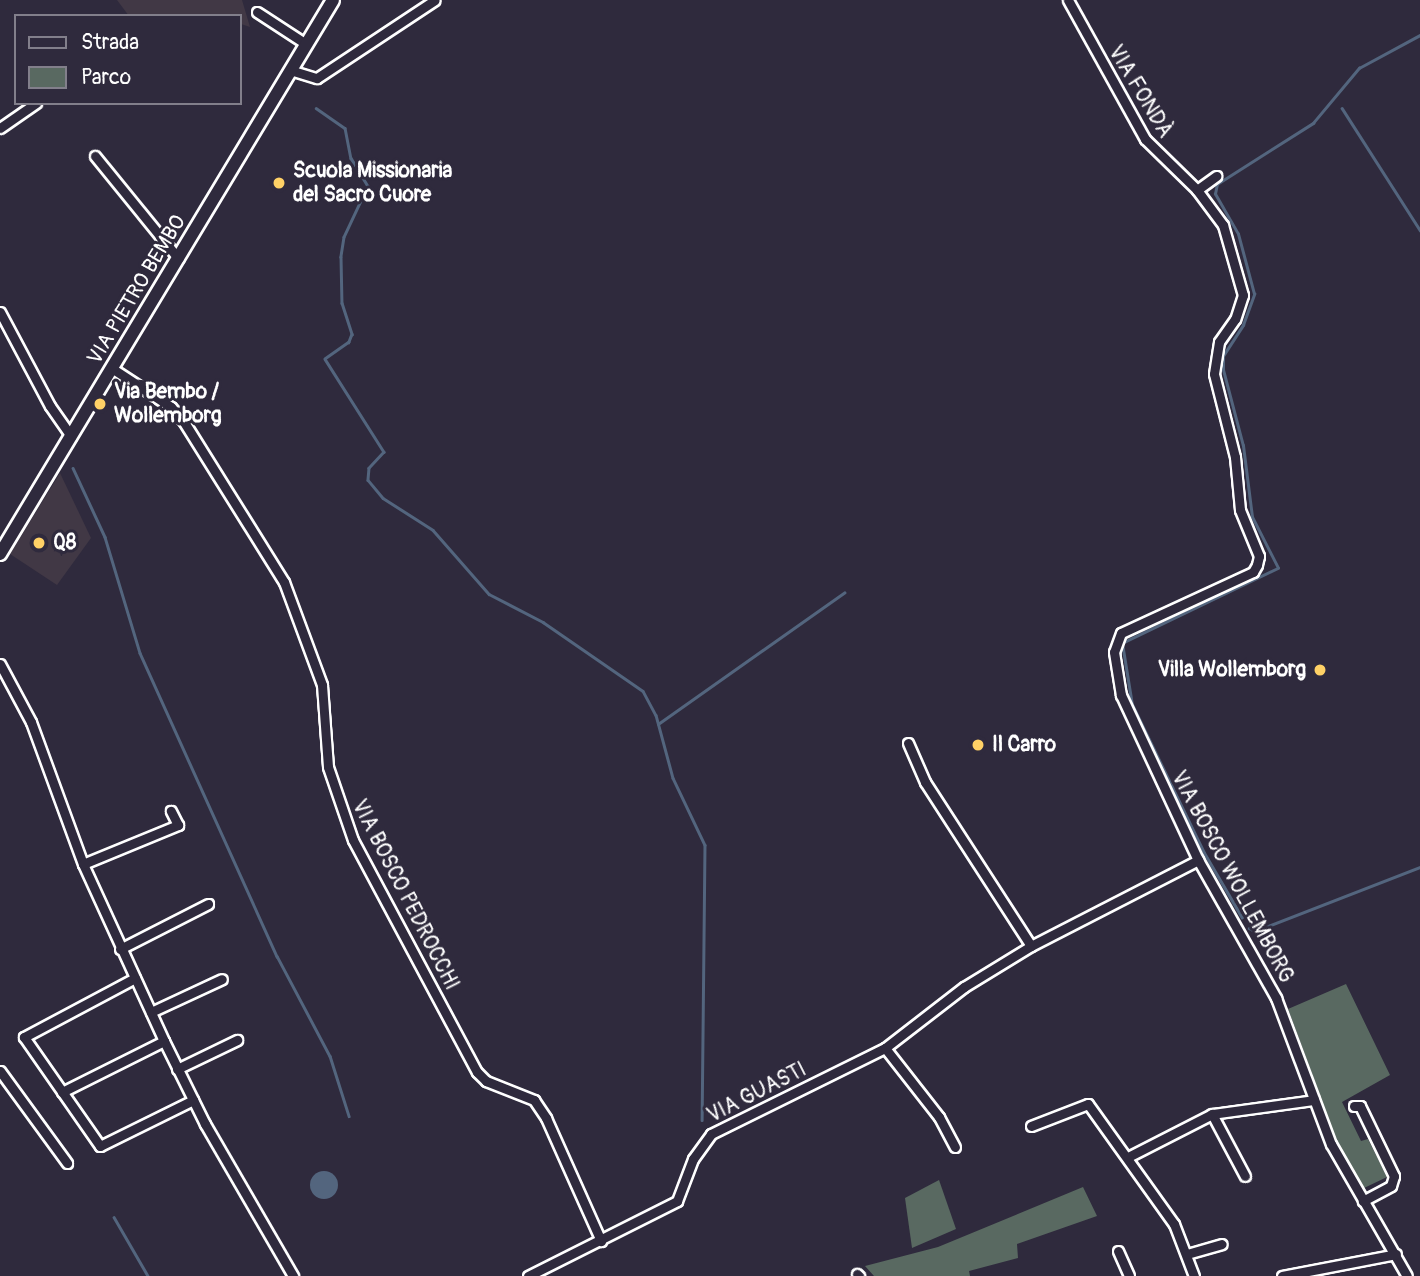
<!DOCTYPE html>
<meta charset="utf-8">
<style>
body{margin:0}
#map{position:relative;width:1420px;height:1276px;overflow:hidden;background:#2f2a3d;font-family:Pangolin,sans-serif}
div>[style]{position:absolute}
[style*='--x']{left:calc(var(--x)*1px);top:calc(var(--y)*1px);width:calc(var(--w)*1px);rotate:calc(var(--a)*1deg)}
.built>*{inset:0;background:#413845}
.green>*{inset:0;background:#596961}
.water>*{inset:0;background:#53657e}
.round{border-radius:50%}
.stream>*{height:2.5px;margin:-1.25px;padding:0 1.25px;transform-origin:1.25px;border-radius:1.25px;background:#53657e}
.roads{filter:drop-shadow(2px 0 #fff) drop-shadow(-2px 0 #fff) drop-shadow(0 2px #fff) drop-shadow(0 -2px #fff)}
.minor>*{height:9px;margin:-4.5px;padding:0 4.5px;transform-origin:4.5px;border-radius:4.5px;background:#2f2a3d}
.secondary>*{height:12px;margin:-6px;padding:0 6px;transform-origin:6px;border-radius:6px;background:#2f2a3d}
.dots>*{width:19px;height:19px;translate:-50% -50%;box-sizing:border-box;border:4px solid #2f2a3d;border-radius:50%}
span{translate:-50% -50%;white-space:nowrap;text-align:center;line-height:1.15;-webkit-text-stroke:6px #2f2a3d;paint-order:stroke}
.street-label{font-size:21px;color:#fff}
.poi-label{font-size:21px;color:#fff;font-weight:700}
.left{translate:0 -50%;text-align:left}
.right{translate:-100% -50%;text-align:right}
.legend{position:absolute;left:14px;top:14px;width:228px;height:91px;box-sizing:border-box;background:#2f2a3d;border:2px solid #827f8b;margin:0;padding:9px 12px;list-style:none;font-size:21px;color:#fff}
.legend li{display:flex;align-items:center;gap:14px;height:35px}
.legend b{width:35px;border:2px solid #827f8b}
</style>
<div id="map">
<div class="built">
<i style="clip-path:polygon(117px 0,242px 0,250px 27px,241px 24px,240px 16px,129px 16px)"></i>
<i style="clip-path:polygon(60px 473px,91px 538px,57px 585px,10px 554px)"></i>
</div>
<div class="green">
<i style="clip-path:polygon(1346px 984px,1390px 1075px,1342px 1102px,1361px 1141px,1368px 1139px,1387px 1177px,1362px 1189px,1335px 1136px,1288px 1009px)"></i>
<i style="clip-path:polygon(939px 1180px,956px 1229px,912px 1248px,905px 1198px)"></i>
<i style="clip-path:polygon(1083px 1187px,1097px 1216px,1017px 1244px,1018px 1258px,969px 1271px,970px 1276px,874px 1276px,865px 1266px,938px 1247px)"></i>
</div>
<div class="water">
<i class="round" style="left:310px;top:1171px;width:28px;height:28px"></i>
</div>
<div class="stream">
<i style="--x:316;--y:108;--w:35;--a:35"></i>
<i style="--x:345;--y:128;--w:31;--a:79"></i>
<i style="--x:351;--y:158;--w:33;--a:59"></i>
<i style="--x:368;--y:186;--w:56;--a:115.2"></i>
<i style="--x:344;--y:237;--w:20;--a:99"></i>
<i style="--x:341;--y:257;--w:46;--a:88.8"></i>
<i style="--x:342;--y:303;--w:33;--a:72"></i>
<i style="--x:352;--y:334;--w:9;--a:111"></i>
<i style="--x:349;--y:342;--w:29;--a:145"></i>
<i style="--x:325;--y:359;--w:110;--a:57.6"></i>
<i style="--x:384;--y:452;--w:22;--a:133"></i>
<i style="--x:369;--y:468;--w:12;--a:95"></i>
<i style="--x:368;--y:480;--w:23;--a:50"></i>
<i style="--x:383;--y:498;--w:59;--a:32.6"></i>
<i style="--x:433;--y:530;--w:85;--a:48.8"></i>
<i style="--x:489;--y:594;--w:61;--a:27.4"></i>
<i style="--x:543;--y:622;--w:121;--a:34.6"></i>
<i style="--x:643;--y:691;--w:27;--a:62"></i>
<i style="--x:656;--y:715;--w:65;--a:74.9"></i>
<i style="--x:673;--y:778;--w:74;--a:64.5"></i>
<i style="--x:705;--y:845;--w:275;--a:90.6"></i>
<i style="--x:1342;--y:108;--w:145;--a:57.4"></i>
<i style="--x:73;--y:468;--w:76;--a:65.1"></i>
<i style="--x:105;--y:537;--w:121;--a:73.2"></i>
<i style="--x:140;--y:653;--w:333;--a:65.7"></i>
<i style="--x:277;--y:956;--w:113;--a:62.1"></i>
<i style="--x:330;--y:1056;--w:63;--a:72.4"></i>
<i style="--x:658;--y:724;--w:228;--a:-35.2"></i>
<i style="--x:1242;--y:918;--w:75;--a:-120.3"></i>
<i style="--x:1204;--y:853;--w:165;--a:-115.9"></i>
<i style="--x:1132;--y:705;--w:63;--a:-99.2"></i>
<i style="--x:1122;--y:643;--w:173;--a:-25.7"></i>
<i style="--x:1278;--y:568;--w:57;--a:-117"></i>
<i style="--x:1252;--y:517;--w:72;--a:-97.2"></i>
<i style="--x:1243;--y:446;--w:79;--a:-104.7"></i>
<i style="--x:1223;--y:370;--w:14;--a:-90"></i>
<i style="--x:1223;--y:356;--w:37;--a:-57"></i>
<i style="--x:1243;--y:325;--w:33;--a:-70"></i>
<i style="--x:1254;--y:294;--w:62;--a:-104.9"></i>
<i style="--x:1238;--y:234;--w:46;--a:-119.9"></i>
<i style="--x:1215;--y:194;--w:10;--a:-79"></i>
<i style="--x:1217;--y:184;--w:114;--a:-32.4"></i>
<i style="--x:1313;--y:123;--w:72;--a:-50.1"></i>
<i style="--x:1359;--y:68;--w:69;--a:-28.4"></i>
<i style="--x:1249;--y:928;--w:7;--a:27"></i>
<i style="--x:1255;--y:931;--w:177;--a:-21.2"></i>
<i style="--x:114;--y:1217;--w:68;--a:60"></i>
</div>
<div class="roads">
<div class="minor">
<i style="--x:1068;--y:0;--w:159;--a:61"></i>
<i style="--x:1145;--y:139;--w:73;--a:44.4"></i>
<i style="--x:1197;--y:190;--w:44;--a:53.4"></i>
<i style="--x:1223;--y:225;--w:73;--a:74.1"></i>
<i style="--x:1243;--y:295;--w:25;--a:108"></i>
<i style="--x:1235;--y:319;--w:28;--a:125"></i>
<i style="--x:1219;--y:342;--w:32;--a:99"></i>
<i style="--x:1214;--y:374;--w:86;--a:75.8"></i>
<i style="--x:1235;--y:457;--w:53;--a:84.6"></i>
<i style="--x:1240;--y:510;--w:50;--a:67.6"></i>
<i style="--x:1259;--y:556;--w:9;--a:103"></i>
<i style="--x:1257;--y:565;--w:8;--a:120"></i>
<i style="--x:1253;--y:572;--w:145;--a:155.2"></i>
<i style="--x:1121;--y:633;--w:20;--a:110"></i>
<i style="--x:1114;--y:652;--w:44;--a:80.8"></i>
<i style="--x:1121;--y:695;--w:182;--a:65"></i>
<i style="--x:1198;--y:860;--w:159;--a:60.5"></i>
<i style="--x:1276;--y:998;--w:156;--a:69.4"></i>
<i style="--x:1331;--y:1144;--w:152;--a:60.1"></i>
<i style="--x:257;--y:12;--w:59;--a:33.1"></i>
<i style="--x:290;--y:70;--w:28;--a:17"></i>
<i style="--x:317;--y:78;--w:141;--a:-33.5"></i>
<i style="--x:0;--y:128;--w:44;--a:-34.8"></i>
<i style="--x:95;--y:156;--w:132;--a:50.9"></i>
<i style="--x:1197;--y:190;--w:24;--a:-36"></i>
<i style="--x:0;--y:312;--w:106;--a:62"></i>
<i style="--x:50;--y:406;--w:37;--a:55"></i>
<i style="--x:113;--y:369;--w:69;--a:33.2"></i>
<i style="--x:171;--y:407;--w:20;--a:49"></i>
<i style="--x:184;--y:422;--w:189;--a:58"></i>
<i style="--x:284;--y:582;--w:110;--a:69.7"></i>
<i style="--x:322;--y:685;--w:82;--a:85.8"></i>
<i style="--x:328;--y:767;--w:77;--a:71.1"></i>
<i style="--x:353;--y:840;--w:263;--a:61.9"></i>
<i style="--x:477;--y:1072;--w:13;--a:45"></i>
<i style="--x:486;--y:1081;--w:52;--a:21.6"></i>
<i style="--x:534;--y:1100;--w:22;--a:56"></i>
<i style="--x:546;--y:1118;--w:135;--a:65.9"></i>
<i style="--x:0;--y:664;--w:66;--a:61.9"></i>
<i style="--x:31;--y:722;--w:151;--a:69.9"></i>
<i style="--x:83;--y:864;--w:195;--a:65.4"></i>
<i style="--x:164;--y:1041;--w:93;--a:63.7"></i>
<i style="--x:205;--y:1124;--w:176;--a:59.9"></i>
<i style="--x:908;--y:743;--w:43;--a:66.4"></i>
<i style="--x:925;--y:782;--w:195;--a:57.1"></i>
<i style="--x:83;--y:864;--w:103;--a:-22.3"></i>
<i style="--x:178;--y:825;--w:16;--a:-117"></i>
<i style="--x:120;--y:949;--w:99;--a:-27.1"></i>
<i style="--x:135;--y:978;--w:126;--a:152"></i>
<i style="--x:24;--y:1037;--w:133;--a:55.1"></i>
<i style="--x:100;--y:1146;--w:104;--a:-26.3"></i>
<i style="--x:151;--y:1012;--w:78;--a:-24.9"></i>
<i style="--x:885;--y:1048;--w:88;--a:52"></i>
<i style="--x:939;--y:1117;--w:34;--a:62"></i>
<i style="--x:177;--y:1069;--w:67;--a:-25.8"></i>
<i style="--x:0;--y:1071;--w:114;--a:53.9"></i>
<i style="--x:62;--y:1092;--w:114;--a:-26.6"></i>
<i style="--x:1354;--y:1106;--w:6;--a:0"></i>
<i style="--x:1360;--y:1106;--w:78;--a:64.1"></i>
<i style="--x:1394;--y:1176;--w:10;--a:107"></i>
<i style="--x:1391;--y:1186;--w:32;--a:152"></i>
<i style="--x:1212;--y:1114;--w:70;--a:62"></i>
<i style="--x:1031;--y:1126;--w:61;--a:-21.1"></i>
<i style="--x:1088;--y:1104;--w:148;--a:54.4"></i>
<i style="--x:1174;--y:1224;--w:56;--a:69"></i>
<i style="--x:1128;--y:1157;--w:94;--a:-27.1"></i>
<i style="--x:1212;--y:1114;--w:103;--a:-7.8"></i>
<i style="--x:1118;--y:1251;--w:27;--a:66"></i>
<i style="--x:1187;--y:1254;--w:36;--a:-16"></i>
<i style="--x:857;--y:1274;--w:3;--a:45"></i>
<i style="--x:528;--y:1276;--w:167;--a:-26.7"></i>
<i style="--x:677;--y:1201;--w:45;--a:-69.1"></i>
<i style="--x:693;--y:1159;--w:31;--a:-54"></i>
<i style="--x:711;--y:1134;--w:194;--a:-26.3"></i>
<i style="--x:885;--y:1048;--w:100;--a:-37.7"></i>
<i style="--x:964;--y:987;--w:79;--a:-31.5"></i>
<i style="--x:1031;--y:946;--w:188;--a:-27.2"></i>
<i style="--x:1282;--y:1276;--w:116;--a:-10.9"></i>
</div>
<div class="secondary">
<i style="--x:0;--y:554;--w:646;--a:-58.99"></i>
</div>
</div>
<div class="dots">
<i style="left:279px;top:183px;background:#ffd166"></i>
<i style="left:100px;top:404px;background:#ffd166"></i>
<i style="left:39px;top:543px;background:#ffd166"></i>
<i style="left:1320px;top:670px;background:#ffd166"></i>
<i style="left:978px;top:745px;background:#ffd166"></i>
</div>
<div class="street-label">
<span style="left:1140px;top:92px;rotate:59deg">VIA FONDÀ</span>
<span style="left:137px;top:290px;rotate:-59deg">VIA PIETRO BEMBO</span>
<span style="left:1232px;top:877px;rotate:62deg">VIA BOSCO WOLLEMBORG</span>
<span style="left:405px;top:895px;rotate:63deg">VIA BOSCO PEDROCCHI</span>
<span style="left:757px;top:1093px;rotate:-27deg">VIA GUASTI</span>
</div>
<div class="poi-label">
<span class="left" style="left:293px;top:183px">Scuola Missionaria<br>del Sacro Cuore</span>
<span class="left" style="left:114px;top:404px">Via Bembo /<br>Wollemborg</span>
<span class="left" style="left:53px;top:543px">Q8</span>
<span class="right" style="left:1306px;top:670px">Villa Wollemborg</span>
<span class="left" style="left:992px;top:745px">Il Carro</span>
</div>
<ul class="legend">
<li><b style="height:9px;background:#2f2a3d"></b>Strada</li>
<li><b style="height:19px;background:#596961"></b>Parco</li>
</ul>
</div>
